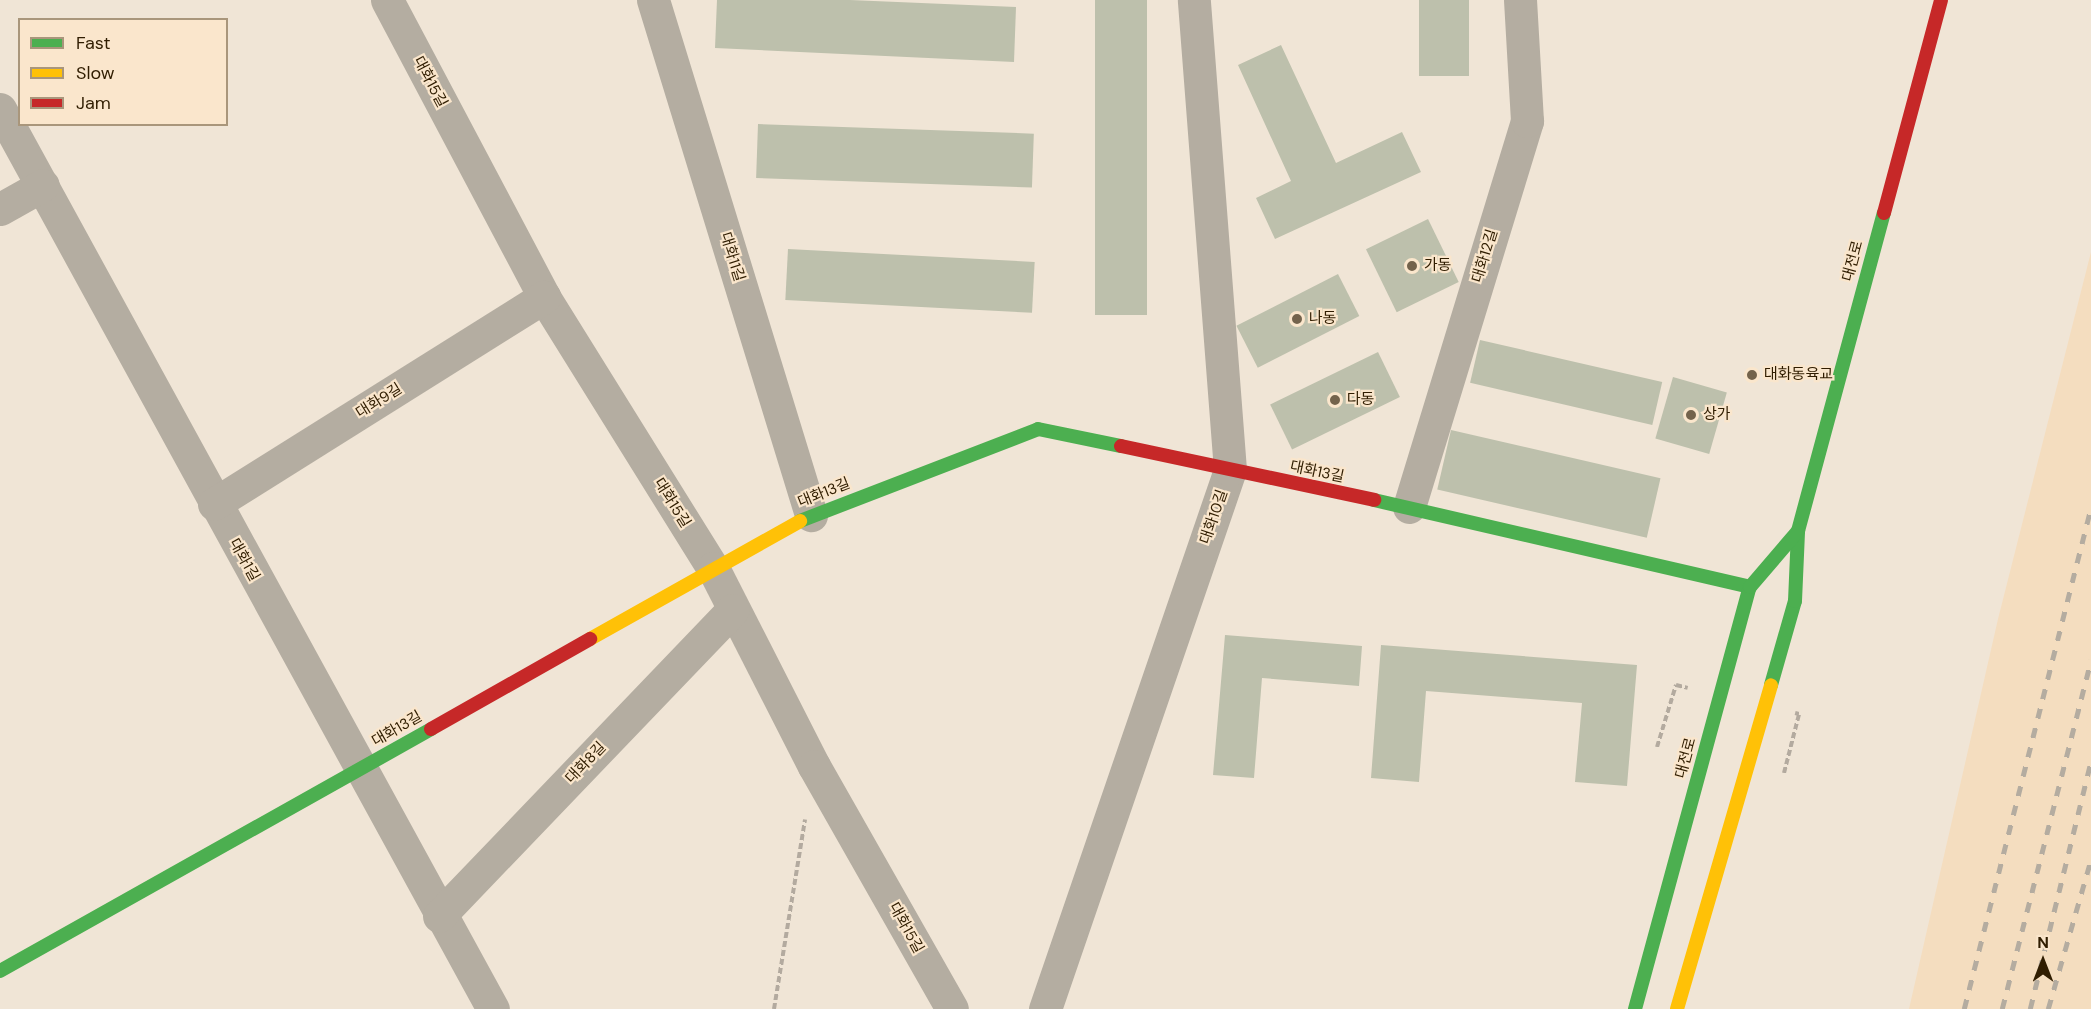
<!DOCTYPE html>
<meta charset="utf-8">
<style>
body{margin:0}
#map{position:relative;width:2091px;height:1009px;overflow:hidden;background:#f0e5d6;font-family:"DM Sans","Noto Sans KR",sans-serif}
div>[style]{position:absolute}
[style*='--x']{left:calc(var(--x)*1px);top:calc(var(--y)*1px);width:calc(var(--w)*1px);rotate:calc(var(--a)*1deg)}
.built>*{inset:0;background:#f4ddbf}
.building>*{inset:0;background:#bdc0ac;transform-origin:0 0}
.path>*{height:4px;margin-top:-2px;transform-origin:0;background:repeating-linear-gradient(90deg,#b3aa9f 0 6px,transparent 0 9px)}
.street>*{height:33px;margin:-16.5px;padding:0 16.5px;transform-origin:16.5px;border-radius:16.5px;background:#b4ada1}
.fast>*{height:14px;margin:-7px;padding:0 7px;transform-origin:7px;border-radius:7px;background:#4caf50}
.slow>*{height:14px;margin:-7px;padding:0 7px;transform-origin:7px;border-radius:7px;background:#ffc107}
.jam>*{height:14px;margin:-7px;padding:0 7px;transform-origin:7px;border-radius:7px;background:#c62828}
.rail>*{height:4.5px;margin-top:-2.25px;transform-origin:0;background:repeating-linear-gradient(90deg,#b4aca0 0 10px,transparent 0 20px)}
.dots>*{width:16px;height:16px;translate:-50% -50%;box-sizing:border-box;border:3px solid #fae6cc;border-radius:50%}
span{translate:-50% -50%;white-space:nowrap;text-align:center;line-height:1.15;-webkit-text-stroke:4.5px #fae6cc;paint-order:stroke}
.street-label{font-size:15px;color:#301d01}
.poi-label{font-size:15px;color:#301d01}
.left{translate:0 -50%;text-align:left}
.legend{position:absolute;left:18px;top:18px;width:210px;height:108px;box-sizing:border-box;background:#fae6cc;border:2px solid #a9967b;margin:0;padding:8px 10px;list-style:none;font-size:18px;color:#301d01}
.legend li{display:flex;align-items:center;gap:12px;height:30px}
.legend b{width:30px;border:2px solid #a9967b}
.north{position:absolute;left:2013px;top:931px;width:60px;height:60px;-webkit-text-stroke:4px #fae6cc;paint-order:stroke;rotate:0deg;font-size:16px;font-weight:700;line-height:24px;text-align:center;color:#301d01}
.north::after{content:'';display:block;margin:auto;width:21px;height:27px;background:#301d01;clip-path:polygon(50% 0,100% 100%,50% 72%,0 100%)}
</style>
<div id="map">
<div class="built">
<i style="clip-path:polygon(2091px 252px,2091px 1009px,1909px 1009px,1998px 619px)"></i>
</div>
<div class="building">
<i style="clip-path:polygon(717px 0,850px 0,1016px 7px,1014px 62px,715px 48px)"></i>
<i style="left:1095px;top:0;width:52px;height:315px"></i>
<i style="left:1419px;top:0;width:50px;height:76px"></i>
<i style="clip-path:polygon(1281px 45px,1336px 163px,1402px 132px,1421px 172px,1275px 239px,1256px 198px,1291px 181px,1238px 65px)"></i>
<i style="left:758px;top:124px;width:276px;height:54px;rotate:2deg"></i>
<i style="left:1428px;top:219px;width:70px;height:69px;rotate:64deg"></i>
<i style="left:788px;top:249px;width:247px;height:51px;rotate:3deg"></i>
<i style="left:1338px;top:274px;width:47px;height:114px;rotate:63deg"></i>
<i style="left:1480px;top:340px;width:187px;height:44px;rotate:13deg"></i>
<i style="left:1378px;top:352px;width:50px;height:120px;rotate:64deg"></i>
<i style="left:1673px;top:377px;width:56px;height:64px;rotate:16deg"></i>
<i style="left:1451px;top:430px;width:215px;height:61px;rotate:13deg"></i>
<i style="clip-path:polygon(1225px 635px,1362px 646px,1359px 686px,1262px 678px,1254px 778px,1213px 775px)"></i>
<i style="clip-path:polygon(1381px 645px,1637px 665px,1627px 786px,1575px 782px,1582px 703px,1426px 691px,1419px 782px,1371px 778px)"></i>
</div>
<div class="path">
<i style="--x:1657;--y:747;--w:65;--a:-73"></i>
<i style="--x:1676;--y:685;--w:12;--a:14"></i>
<i style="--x:1784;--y:773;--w:61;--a:-75.7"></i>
<i style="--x:1799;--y:714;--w:4;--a:-166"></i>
<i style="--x:774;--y:1009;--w:192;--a:-80.7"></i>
</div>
<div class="street">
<i style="--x:387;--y:0;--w:336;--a:62.1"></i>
<i style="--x:544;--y:297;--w:319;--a:58.1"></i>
<i style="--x:713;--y:568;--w:222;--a:63"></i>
<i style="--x:814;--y:766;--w:279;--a:60.4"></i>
<i style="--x:653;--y:0;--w:539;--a:72.94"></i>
<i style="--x:0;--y:109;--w:1026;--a:61.29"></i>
<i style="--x:0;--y:209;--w:49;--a:-29.2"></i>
<i style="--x:214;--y:504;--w:390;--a:-32.1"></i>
<i style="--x:1409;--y:507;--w:404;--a:-73"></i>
<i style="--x:1527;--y:121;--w:121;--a:-93.3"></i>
<i style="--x:439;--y:916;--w:424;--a:-46.2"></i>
<i style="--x:1045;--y:1009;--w:570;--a:-71.06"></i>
<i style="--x:1230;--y:470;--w:471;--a:-94.4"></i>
</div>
<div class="fast">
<i style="--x:1374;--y:500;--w:386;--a:13"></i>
<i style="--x:800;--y:521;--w:255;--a:-21.1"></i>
<i style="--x:1038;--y:429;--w:85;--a:11.6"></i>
<i style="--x:1771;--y:685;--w:87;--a:-74.1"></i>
<i style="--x:1795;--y:601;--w:70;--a:-87.5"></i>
<i style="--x:1798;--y:531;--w:329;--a:-74.9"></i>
<i style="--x:0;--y:971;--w:494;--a:-29.3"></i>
<i style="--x:1635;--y:1009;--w:437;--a:-74.8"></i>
<i style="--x:1750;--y:587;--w:74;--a:-49.4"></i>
</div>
<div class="slow">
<i style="--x:590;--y:639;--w:241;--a:-29.3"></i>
<i style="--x:1677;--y:1009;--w:337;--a:-73.8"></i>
</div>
<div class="jam">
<i style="--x:1884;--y:213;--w:220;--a:-75"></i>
<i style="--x:1121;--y:446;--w:259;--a:12"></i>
<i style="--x:431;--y:729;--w:183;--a:-29.5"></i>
</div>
<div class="rail">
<i style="--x:1964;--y:1009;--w:518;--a:-75.8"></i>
<i style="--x:2002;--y:1009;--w:360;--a:-75.7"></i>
<i style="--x:2030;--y:1009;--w:255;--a:-76.2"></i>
<i style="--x:2048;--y:1009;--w:156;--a:-74"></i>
</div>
<div class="dots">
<i style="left:1412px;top:266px;background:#73634c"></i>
<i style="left:1297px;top:319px;background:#73634c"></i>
<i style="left:1752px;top:375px;background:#73634c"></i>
<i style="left:1335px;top:400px;background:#73634c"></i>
<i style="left:1691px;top:415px;background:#73634c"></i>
</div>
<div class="street-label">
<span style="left:430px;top:82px;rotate:62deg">대화15길</span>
<span style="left:1485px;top:256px;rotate:-73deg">대화12길</span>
<span style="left:732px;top:257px;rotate:73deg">대화11길</span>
<span style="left:1853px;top:261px;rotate:-75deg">대전로</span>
<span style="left:379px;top:401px;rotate:-32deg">대화9길</span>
<span style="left:1317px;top:472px;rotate:12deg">대화13길</span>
<span style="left:824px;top:493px;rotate:-22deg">대화13길</span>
<span style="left:672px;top:503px;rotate:58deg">대화15길</span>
<span style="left:1214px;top:517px;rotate:-71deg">대화10길</span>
<span style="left:244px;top:560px;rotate:61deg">대화1길</span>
<span style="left:397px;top:729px;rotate:-30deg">대화13길</span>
<span style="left:1686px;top:758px;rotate:-75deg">대전로</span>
<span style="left:586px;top:763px;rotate:-46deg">대화8길</span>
<span style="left:906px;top:928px;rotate:61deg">대화15길</span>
</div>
<div class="poi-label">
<span class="left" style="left:1424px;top:266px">가동</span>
<span class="left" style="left:1309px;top:319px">나동</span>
<span class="left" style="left:1764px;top:375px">대화동육교</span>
<span class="left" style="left:1347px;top:400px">다동</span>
<span class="left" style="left:1703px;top:415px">상가</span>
</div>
<ul class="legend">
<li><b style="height:8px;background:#4caf50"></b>Fast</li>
<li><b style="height:8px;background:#ffc107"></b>Slow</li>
<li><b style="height:8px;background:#c62828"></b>Jam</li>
</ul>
<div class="north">N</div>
</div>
